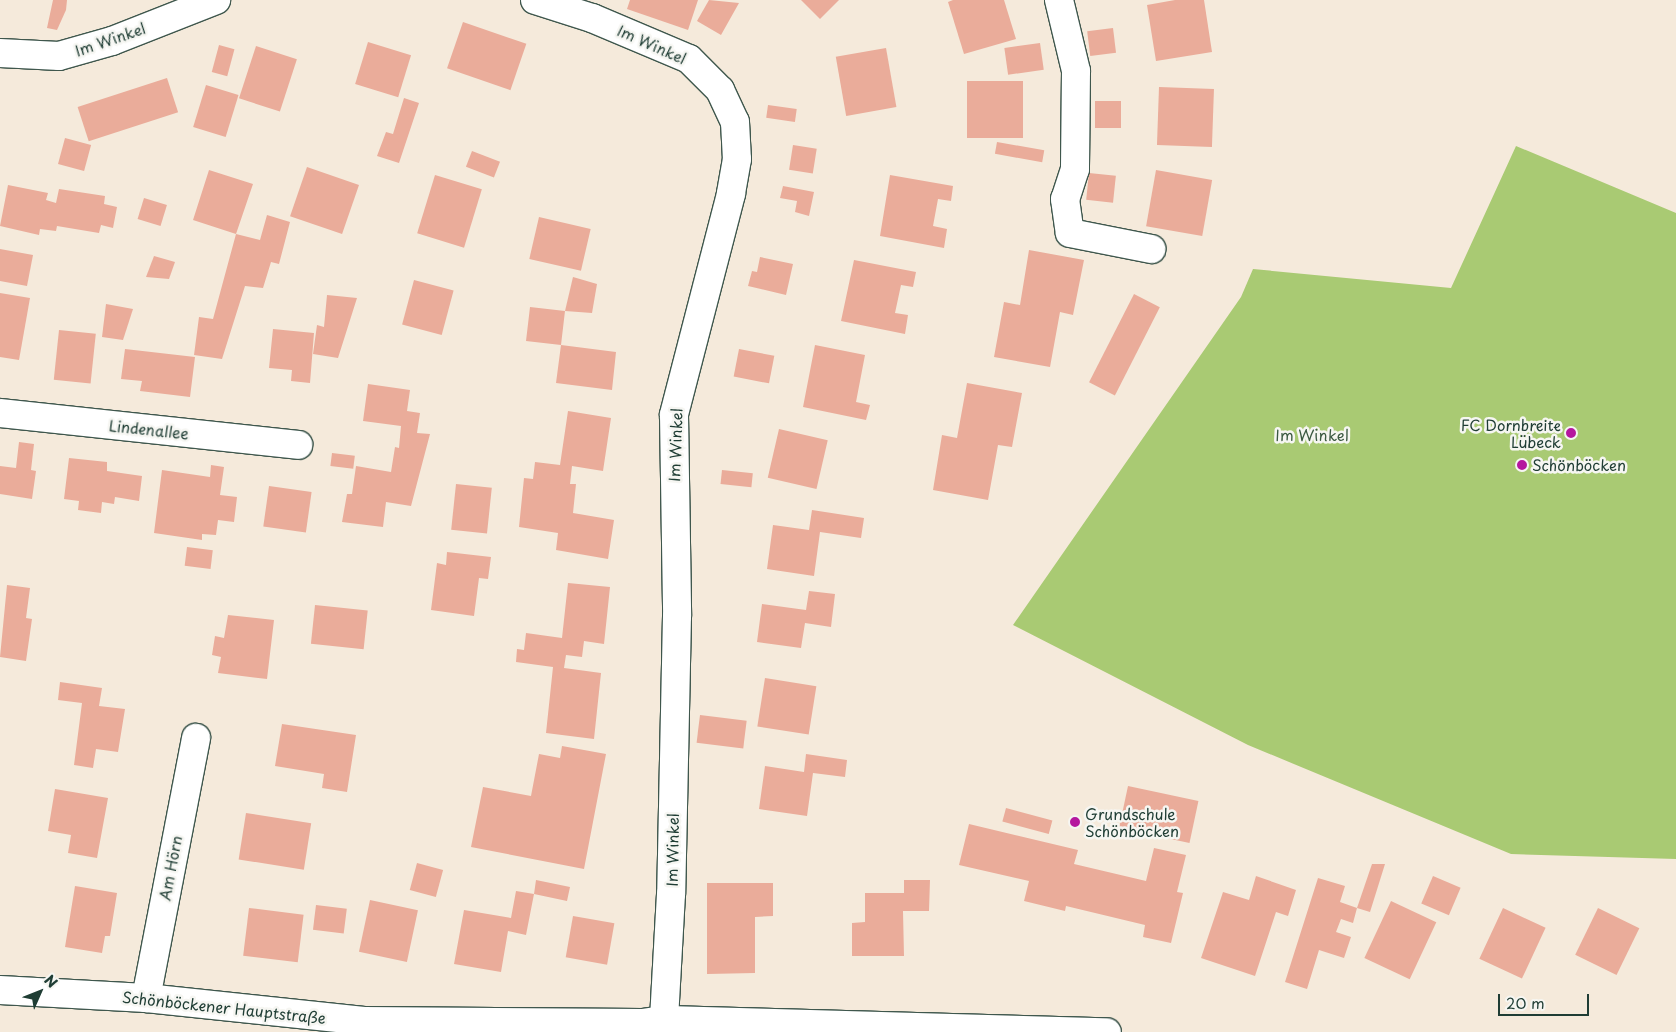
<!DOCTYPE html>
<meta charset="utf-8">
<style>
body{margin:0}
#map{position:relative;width:1676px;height:1032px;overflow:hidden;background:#f5eadb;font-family:"Playpen Sans",sans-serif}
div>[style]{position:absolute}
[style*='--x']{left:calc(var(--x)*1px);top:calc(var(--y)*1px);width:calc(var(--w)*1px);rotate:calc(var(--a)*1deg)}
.green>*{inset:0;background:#a9ca73}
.building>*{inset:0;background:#eaac9a;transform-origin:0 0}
.roads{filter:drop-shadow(1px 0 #3f574d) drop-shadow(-1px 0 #3f574d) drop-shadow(0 1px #3f574d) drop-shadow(0 -1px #3f574d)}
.street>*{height:28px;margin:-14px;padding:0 14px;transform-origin:14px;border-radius:14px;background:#fff}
.dots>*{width:14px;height:14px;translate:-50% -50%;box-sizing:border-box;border:2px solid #f6f6f2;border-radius:50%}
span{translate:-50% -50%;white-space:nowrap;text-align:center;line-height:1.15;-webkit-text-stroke:5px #f6f6f2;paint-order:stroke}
.street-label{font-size:15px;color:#1f3d34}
.poi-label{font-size:15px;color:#1f3d34}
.right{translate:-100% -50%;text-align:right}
.left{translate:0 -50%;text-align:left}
.park-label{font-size:15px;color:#3b5941}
.north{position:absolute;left:15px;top:967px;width:50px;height:50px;-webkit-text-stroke:4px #f6f6f2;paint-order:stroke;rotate:46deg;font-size:14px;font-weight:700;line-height:20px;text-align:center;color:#1f3d34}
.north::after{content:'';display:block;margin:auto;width:18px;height:22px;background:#1f3d34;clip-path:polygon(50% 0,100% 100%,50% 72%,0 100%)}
.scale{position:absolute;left:1498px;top:994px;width:91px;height:22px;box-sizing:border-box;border:2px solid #1f3d34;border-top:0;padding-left:6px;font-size:15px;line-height:18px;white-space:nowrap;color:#1f3d34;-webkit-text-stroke:4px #f6f6f2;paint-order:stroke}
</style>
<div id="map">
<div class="green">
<i style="clip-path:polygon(1516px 146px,1676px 213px,1676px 859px,1511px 854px,1248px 745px,1013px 625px,1241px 297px,1253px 269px,1451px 288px)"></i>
</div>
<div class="building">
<i style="clip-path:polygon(53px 0,67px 0,66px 10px,57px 30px,47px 28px)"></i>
<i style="clip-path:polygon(630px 0,698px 0,688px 30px,627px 9px)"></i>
<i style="clip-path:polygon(709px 0,739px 3px,721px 35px,697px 21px)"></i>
<i style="clip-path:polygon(801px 0,839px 0,820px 19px)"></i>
<i style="clip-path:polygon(953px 0,1004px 0,1016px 39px,964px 54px,948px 2px)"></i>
<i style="clip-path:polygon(1175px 0,1204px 0,1212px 52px,1156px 61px,1147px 5px)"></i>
<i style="left:463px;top:22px;width:67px;height:49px;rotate:19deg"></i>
<i style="left:1113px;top:28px;width:25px;height:26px;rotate:83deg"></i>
<i style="left:368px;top:42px;width:45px;height:44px;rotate:17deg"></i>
<i style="left:1040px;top:43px;width:27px;height:36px;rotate:82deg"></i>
<i style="left:219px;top:45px;width:16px;height:28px;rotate:15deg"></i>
<i style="left:256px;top:46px;width:43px;height:55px;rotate:18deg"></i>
<i style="left:886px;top:48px;width:60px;height:51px;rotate:80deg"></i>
<i style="left:167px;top:78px;width:36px;height:94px;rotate:72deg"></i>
<i style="left:967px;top:81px;width:56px;height:57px"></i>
<i style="left:206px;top:85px;width:34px;height:44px;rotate:17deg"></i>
<i style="left:1159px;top:87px;width:55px;height:58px;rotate:2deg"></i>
<i style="clip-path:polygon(404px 98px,419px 103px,399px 163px,377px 156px,386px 132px,393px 134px)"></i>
<i style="left:1095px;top:101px;width:26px;height:27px"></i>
<i style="left:768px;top:105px;width:29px;height:13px;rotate:8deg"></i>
<i style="left:65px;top:138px;width:27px;height:27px;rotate:15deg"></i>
<i style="left:997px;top:142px;width:48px;height:12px;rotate:10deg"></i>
<i style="left:793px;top:145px;width:24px;height:25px;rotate:9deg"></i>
<i style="left:472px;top:151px;width:30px;height:17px;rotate:21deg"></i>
<i style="left:307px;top:167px;width:55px;height:52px;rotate:19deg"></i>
<i style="clip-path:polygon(209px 170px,253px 184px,236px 234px,260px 240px,267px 215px,290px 222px,279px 264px,271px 262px,263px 288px,245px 286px,222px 359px,194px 355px,199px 317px,213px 319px,236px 234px,193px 220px)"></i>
<i style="left:1156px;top:170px;width:57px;height:57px;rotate:10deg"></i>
<i style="left:1089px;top:173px;width:27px;height:27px;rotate:6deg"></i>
<i style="left:435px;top:175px;width:49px;height:61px;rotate:17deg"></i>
<i style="clip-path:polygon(890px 175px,953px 186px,951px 201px,938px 199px,933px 226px,947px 229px,944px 248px,880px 236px)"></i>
<i style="clip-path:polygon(8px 185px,48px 193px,46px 200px,56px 203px,59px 189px,105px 196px,104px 204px,117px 207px,113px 228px,101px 225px,99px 233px,57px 226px,56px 231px,40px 229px,39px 235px,0 226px)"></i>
<i style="clip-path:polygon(783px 186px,814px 192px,809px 216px,795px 212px,797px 201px,780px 198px)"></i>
<i style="left:144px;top:198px;width:24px;height:22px;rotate:17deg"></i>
<i style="left:539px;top:217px;width:53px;height:43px;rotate:13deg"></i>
<i style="clip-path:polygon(0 249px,33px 255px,27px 286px,0 281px)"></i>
<i style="clip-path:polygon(1029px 250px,1084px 260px,1073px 315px,1060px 312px,1050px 367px,994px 357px,1004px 302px,1020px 305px)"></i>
<i style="clip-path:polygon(154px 256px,175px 262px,169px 279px,146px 277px)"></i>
<i style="clip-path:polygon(760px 257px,793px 264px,786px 295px,748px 286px,752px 271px,757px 272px)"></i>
<i style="clip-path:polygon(854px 260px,916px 272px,913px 287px,901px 285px,895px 313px,908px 315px,905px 334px,841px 321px)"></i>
<i style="clip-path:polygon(573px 277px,597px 284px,592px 313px,565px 311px)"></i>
<i style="left:414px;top:280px;width:41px;height:46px;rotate:15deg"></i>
<i style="clip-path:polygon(0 293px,30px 298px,19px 360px,0 357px)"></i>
<i style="left:1134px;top:294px;width:29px;height:99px;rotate:27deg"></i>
<i style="clip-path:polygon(327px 295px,357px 298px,338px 358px,313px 354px,317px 325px,324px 327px)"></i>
<i style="clip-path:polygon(106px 304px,133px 309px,123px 340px,102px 337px)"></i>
<i style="clip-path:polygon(530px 307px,565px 311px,561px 345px,616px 352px,612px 390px,556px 383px,561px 345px,526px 341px)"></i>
<i style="clip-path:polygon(273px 329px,314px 333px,310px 383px,291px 381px,292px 370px,269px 368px)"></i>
<i style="left:59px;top:330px;width:37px;height:50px;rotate:6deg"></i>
<i style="clip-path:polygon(815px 345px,865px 355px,856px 402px,870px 405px,866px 420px,803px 407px)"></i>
<i style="clip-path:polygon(125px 349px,195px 357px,190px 397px,140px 391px,142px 381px,121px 379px)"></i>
<i style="left:739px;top:349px;width:36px;height:28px;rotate:11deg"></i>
<i style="clip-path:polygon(967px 383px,1022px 393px,1012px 447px,998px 445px,988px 500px,933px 490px,942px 435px,957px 438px)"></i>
<i style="clip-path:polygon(368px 384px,410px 390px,407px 411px,420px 413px,417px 433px,430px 434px,411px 506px,386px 502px,383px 527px,342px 522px,347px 494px,352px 494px,356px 466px,391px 472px,395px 447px,399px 448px,401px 426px,363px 421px)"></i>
<i style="clip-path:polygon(568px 411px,611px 418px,603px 471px,572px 466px,570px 484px,576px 484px,573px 513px,614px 520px,608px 559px,556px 550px,558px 533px,519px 527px,524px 478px,533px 479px,535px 462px,560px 465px)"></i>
<i style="left:779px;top:429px;width:50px;height:50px;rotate:13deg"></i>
<i style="clip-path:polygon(19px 442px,34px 444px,31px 470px,36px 471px,32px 499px,0 494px,0 466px,16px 468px)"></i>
<i style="left:332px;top:453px;width:23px;height:13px;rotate:7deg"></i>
<i style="clip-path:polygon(69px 458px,107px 462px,107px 471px,142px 476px,139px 501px,115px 497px,114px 504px,102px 502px,101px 513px,78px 510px,79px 501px,64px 499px)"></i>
<i style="clip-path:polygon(211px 465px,224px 467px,220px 495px,237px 497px,234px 522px,218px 520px,216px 535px,202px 534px,202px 540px,154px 533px,162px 470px,210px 477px)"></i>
<i style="left:722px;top:470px;width:31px;height:14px;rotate:6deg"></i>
<i style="left:456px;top:484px;width:36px;height:46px;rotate:6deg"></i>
<i style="left:269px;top:486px;width:43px;height:41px;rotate:8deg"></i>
<i style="clip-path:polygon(812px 510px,864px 518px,861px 538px,820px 532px,814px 576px,767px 569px,773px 525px,809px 530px)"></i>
<i style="left:187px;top:547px;width:26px;height:19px;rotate:7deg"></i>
<i style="clip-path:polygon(447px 552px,491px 557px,488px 579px,479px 578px,474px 616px,431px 610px,437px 563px,446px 565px)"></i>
<i style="clip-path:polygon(568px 583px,610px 587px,604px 644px,584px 641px,582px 657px,566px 655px,564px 668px,601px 673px,594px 739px,546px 733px,553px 667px,516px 662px,517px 649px,524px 650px,526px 633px,562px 638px)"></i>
<i style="clip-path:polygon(7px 585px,30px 588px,26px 618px,32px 619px,26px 661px,0 657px)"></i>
<i style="clip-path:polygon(809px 591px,835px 594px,831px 627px,805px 623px,801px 648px,757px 642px,762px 604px,806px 610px)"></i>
<i style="left:315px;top:605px;width:53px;height:39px;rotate:6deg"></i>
<i style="clip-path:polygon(228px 615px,274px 620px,267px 679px,218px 673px,221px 657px,212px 655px,215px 636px,224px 638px)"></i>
<i style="left:765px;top:678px;width:52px;height:49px;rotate:9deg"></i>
<i style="clip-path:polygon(60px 682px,102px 688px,99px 706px,125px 709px,118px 752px,96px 749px,93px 768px,74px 765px,82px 703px,58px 700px)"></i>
<i style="left:700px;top:715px;width:47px;height:28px;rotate:7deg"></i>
<i style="clip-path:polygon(282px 724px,356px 735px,347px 792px,322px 788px,324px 774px,275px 766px)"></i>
<i style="clip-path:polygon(562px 746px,606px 754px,584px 869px,471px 847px,483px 787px,531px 796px,539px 754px,560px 758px)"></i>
<i style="clip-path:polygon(806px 754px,847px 760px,845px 777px,813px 773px,807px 816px,759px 809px,765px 766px,804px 772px)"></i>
<i style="left:1128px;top:786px;width:72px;height:43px;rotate:12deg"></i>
<i style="clip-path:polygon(55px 789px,108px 798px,97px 858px,68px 853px,71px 835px,48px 831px)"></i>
<i style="left:1006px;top:808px;width:48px;height:14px;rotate:15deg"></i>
<i style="left:246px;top:813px;width:66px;height:47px;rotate:9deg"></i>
<i style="clip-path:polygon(969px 824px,1078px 850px,1074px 864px,1146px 881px,1154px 848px,1186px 855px,1177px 892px,1183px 893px,1171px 943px,1143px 937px,1145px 925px,1066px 906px,1065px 911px,1024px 901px,1029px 881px,959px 865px)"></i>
<i style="left:417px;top:863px;width:27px;height:28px;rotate:15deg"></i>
<i style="clip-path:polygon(1372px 864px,1385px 864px,1370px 912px,1357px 908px)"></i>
<i style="clip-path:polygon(1256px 876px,1296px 890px,1288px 916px,1276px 912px,1255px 976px,1201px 958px,1223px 892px,1249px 900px)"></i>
<i style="left:1433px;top:876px;width:30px;height:30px;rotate:23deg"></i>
<i style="clip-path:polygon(1318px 878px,1345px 886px,1340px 902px,1357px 908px,1353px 923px,1341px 919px,1336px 932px,1351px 937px,1344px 958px,1319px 950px,1307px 989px,1285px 982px)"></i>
<i style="clip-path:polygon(536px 880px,570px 887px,567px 901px,534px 894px,526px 935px,508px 931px,501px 972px,454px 964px,464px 910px,511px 918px,516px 891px,534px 894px)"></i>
<i style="clip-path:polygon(904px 880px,930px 880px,929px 911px,903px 911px,904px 956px,852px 956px,852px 923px,865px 922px,865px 893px,904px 893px)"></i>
<i style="clip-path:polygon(707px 883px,773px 883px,773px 916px,755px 917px,755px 973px,707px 974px)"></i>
<i style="clip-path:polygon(75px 886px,117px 893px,110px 936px,105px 936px,102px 953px,65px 947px)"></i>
<i style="left:370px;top:900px;width:49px;height:53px;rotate:12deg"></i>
<i style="left:1391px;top:901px;width:50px;height:63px;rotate:25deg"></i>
<i style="left:316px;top:905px;width:31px;height:25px;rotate:7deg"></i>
<i style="left:249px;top:908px;width:55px;height:48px;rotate:7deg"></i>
<i style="left:1503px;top:908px;width:47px;height:56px;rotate:25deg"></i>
<i style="left:1598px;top:908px;width:46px;height:52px;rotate:26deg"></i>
<i style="left:573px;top:916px;width:42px;height:42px;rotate:10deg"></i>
</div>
<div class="roads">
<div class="street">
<i style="--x:535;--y:0;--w:60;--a:17.5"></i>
<i style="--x:592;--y:18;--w:105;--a:22.9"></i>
<i style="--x:689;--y:59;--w:44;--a:45"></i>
<i style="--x:720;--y:90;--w:35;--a:65"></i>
<i style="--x:735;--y:122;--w:37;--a:87"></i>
<i style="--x:737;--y:159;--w:36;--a:100"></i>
<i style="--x:731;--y:194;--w:228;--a:104.5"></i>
<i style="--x:674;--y:415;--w:201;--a:89.1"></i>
<i style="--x:677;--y:616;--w:278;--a:91.2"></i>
<i style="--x:671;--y:894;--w:126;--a:93.2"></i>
<i style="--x:1059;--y:0;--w:73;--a:76.5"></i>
<i style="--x:1076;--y:71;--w:98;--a:90.6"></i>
<i style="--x:1075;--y:169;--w:32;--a:108"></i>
<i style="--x:1065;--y:199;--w:34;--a:82"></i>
<i style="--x:1070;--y:233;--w:83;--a:11.2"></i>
<i style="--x:0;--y:53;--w:59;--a:2.9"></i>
<i style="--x:59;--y:56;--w:55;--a:-15.8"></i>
<i style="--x:112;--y:41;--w:112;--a:-21.5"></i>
<i style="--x:0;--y:413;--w:300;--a:6.1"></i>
<i style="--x:0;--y:990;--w:146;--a:3.1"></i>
<i style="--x:146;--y:998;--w:219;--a:6"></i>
<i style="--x:364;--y:1021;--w:278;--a:0.4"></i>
<i style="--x:642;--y:1023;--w:22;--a:-8"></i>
<i style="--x:664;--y:1020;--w:443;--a:1.6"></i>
<i style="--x:146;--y:998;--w:265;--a:-79.1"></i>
</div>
</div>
<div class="dots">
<i style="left:1571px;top:433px;background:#b5179e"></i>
<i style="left:1522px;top:465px;background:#b5179e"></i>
<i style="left:1075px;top:822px;background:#b5179e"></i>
</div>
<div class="street-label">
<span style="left:110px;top:39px;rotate:-19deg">Im Winkel</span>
<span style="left:652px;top:44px;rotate:24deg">Im Winkel</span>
<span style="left:149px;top:429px;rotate:6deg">Lindenallee</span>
<span style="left:675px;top:445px;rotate:-88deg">Im Winkel</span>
<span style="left:672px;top:850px;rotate:-89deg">Im Winkel</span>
<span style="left:170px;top:868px;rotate:-79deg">Am Hörn</span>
<span style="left:224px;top:1007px;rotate:6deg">Schönböckener Hauptstraße</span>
</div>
<div class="poi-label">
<span class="right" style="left:1561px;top:433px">FC Dornbreite<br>Lübeck</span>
<span class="left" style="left:1532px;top:465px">Schönböcken</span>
<span class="left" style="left:1085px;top:822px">Grundschule<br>Schönböcken</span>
</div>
<div class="park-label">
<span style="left:1312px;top:435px">Im Winkel</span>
</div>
<div class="north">N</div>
<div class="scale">20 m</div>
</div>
